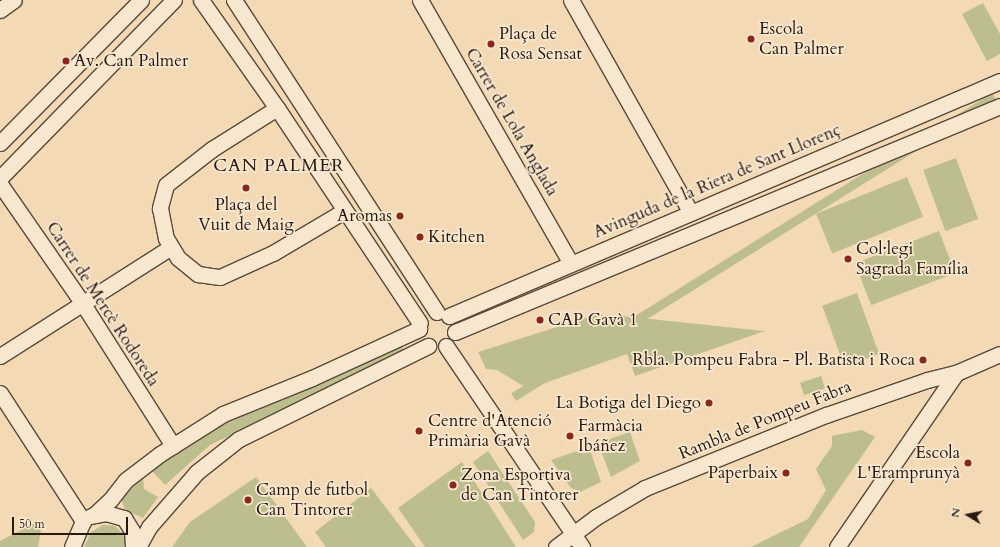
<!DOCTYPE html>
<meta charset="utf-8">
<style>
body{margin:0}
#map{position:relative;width:1000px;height:547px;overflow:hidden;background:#f3dab5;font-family:Cardo,serif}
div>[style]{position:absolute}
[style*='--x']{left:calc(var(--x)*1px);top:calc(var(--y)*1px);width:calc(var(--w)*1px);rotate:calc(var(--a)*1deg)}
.green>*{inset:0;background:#bcbf8d;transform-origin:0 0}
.roads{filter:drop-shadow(1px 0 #594939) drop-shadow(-1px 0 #594939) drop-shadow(0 1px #594939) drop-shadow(0 -1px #594939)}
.street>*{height:15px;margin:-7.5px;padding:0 7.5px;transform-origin:7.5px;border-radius:7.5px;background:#f7e7cf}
.dots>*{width:11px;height:11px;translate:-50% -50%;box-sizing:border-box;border:2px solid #f7e7cf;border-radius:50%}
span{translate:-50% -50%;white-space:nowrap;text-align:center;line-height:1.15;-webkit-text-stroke:3.5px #f7e7cf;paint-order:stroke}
.poi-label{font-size:17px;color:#261910}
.left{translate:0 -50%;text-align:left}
.right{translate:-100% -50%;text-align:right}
.street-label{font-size:17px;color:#261910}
.neighbourhood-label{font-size:18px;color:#261910;letter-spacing:1px}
.north{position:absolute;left:948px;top:495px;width:40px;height:40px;-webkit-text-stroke:3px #f7e7cf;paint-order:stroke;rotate:280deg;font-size:11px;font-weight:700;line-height:16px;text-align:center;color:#261910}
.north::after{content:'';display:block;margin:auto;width:14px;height:18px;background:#261910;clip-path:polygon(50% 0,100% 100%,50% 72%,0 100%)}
.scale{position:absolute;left:12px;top:517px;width:116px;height:18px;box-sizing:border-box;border:2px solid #261910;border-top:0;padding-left:5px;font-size:12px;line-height:14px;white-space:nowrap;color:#261910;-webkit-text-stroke:3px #f7e7cf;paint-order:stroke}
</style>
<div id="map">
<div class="green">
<i style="clip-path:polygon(983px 3px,1000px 34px,1000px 54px,987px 61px,962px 14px)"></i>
<i style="left:992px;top:93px;width:9px;height:567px;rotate:58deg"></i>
<i style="left:956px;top:158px;width:65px;height:35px;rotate:70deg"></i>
<i style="left:907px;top:177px;width:43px;height:98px;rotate:68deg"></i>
<i style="left:939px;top:231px;width:45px;height:90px;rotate:69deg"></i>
<i style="left:857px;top:293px;width:65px;height:37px;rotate:70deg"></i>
<i style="clip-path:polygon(595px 315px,622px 316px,765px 331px,635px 376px,627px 354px,528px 389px,497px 370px,486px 369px,478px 352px)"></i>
<i style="clip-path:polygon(400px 344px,405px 353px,210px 445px,165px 485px,151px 470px,203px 430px)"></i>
<i style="left:821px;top:376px;width:13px;height:22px;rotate:72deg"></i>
<i style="clip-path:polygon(862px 430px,875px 437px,799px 547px,751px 547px,808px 519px,826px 490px,816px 469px,832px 446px,832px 436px)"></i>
<i style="clip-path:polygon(630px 432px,640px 461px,611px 477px,598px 443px)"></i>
<i style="clip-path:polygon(589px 447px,601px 482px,580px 492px,571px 488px,551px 460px)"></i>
<i style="clip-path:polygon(488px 451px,535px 522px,534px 532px,523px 540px,473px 462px)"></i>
<i style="clip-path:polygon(462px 462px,516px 547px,425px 547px,398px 508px)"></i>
<i style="clip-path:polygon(256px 477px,307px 547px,172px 547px,190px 522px)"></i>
<i style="clip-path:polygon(143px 478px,144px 489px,158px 497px,143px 518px,125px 510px,122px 502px,123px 496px)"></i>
<i style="clip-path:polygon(371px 488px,416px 547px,326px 547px,315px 532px)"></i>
<i style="clip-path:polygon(35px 523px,41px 531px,38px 547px,0 547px,0 541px)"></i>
<i style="clip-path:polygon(103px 525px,115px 526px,126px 537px,127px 547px,84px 547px,91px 532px)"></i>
</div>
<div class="roads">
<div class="street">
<i style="--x:201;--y:0;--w:132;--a:54.9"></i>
<i style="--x:277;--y:108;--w:258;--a:56.4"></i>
<i style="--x:234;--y:0;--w:372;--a:57"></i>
<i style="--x:420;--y:0;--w:304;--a:60.2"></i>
<i style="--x:571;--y:0;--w:244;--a:60.6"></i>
<i style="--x:0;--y:10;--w:17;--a:-36"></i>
<i style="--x:277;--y:108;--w:77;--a:147.8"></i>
<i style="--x:212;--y:149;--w:58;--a:142"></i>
<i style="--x:166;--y:185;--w:24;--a:105"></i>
<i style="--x:160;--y:208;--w:31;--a:79"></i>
<i style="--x:166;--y:238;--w:23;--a:59"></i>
<i style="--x:178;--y:258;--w:26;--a:39"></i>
<i style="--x:198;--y:274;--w:22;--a:8"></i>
<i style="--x:220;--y:277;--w:58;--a:-24.4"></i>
<i style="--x:273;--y:253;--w:82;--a:-30.6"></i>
<i style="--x:0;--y:143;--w:201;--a:-45.4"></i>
<i style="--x:0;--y:178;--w:249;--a:-45.7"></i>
<i style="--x:0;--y:184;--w:146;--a:55.3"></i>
<i style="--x:83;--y:304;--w:168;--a:57.6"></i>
<i style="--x:449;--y:316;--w:599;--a:-23.1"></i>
<i style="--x:455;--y:332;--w:590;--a:-22.52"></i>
<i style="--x:446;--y:346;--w:243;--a:55.9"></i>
<i style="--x:0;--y:356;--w:203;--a:-32.5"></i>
<i style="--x:0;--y:393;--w:153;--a:57"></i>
<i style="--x:94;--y:515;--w:23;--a:-43"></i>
<i style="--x:111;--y:499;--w:24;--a:-52"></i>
<i style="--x:126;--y:480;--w:43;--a:-37.4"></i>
<i style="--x:160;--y:454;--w:75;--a:-32.4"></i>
<i style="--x:223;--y:414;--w:96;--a:-22"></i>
<i style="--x:312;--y:378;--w:118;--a:-24.6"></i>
<i style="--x:91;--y:516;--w:15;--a:-11"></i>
<i style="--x:106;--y:513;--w:19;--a:16"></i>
<i style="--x:124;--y:518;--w:15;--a:58"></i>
<i style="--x:132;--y:531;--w:16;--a:86"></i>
<i style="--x:72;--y:547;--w:28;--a:-67"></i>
<i style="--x:138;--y:547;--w:23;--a:-61"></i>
<i style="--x:149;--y:527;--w:73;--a:-48.9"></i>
<i style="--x:197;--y:472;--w:53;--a:-38.2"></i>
<i style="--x:239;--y:439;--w:211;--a:-26.2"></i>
<i style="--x:556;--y:547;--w:50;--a:-36.9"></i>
<i style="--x:596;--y:517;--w:57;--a:-30.6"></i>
<i style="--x:645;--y:488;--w:195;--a:-22"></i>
<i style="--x:826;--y:415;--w:107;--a:-19.1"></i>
<i style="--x:927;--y:380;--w:30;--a:-14"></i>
<i style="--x:956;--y:373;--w:48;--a:-23.4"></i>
<i style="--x:837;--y:547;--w:211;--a:-55.6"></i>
</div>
</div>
<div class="dots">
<i style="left:751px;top:39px;background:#8f2418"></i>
<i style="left:491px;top:44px;background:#8f2418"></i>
<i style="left:66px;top:61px;background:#8f2418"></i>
<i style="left:246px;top:188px;background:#8f2418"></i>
<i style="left:400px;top:216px;background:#8f2418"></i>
<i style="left:420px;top:237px;background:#8f2418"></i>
<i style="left:848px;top:259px;background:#8f2418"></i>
<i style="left:540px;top:320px;background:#8f2418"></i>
<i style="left:923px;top:360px;background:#8f2418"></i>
<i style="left:709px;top:403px;background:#8f2418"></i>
<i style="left:419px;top:431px;background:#8f2418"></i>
<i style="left:570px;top:436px;background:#8f2418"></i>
<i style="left:968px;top:463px;background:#8f2418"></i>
<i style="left:786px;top:473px;background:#8f2418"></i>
<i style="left:453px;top:485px;background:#8f2418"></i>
<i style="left:248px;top:500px;background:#8f2418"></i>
</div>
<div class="poi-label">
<span class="left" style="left:759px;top:39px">Escola<br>Can Palmer</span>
<span class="left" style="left:499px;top:44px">Plaça de<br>Rosa Sensat</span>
<span class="left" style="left:74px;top:61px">Av. Can Palmer</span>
<span style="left:246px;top:215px">Plaça del<br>Vuit de Maig</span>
<span class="right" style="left:392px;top:216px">Aromas</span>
<span class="left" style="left:428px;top:237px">Kitchen</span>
<span class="left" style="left:856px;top:259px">Col·legi<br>Sagrada Família</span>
<span class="left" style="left:548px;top:320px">CAP Gavà 1</span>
<span class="right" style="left:915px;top:360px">Rbla. Pompeu Fabra - Pl. Batista i Roca</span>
<span class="right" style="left:701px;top:403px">La Botiga del Diego</span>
<span class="left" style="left:428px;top:431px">Centre d'Atenció<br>Primària Gavà</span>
<span class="left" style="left:578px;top:436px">Farmàcia<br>Ibáñez</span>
<span class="right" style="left:960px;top:463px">Escola<br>L'Eramprunyà</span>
<span class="right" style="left:778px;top:473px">Paperbaix</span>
<span class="left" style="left:461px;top:485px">Zona Esportiva<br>de Can Tintorer</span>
<span class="left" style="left:256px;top:500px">Camp de futbol<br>Can Tintorer</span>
</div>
<div class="street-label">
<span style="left:512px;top:122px;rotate:60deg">Carrer de Lola Anglada</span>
<span style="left:717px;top:181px;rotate:-23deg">Avinguda de la Riera de Sant Llorenç</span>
<span style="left:103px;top:304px;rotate:57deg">Carrer de Mercè Rodoreda</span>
<span style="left:765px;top:420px;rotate:-22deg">Rambla de Pompeu Fabra</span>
</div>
<div class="neighbourhood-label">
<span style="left:279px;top:166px">CAN PALMER</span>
</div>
<div class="north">N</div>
<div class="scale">50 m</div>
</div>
